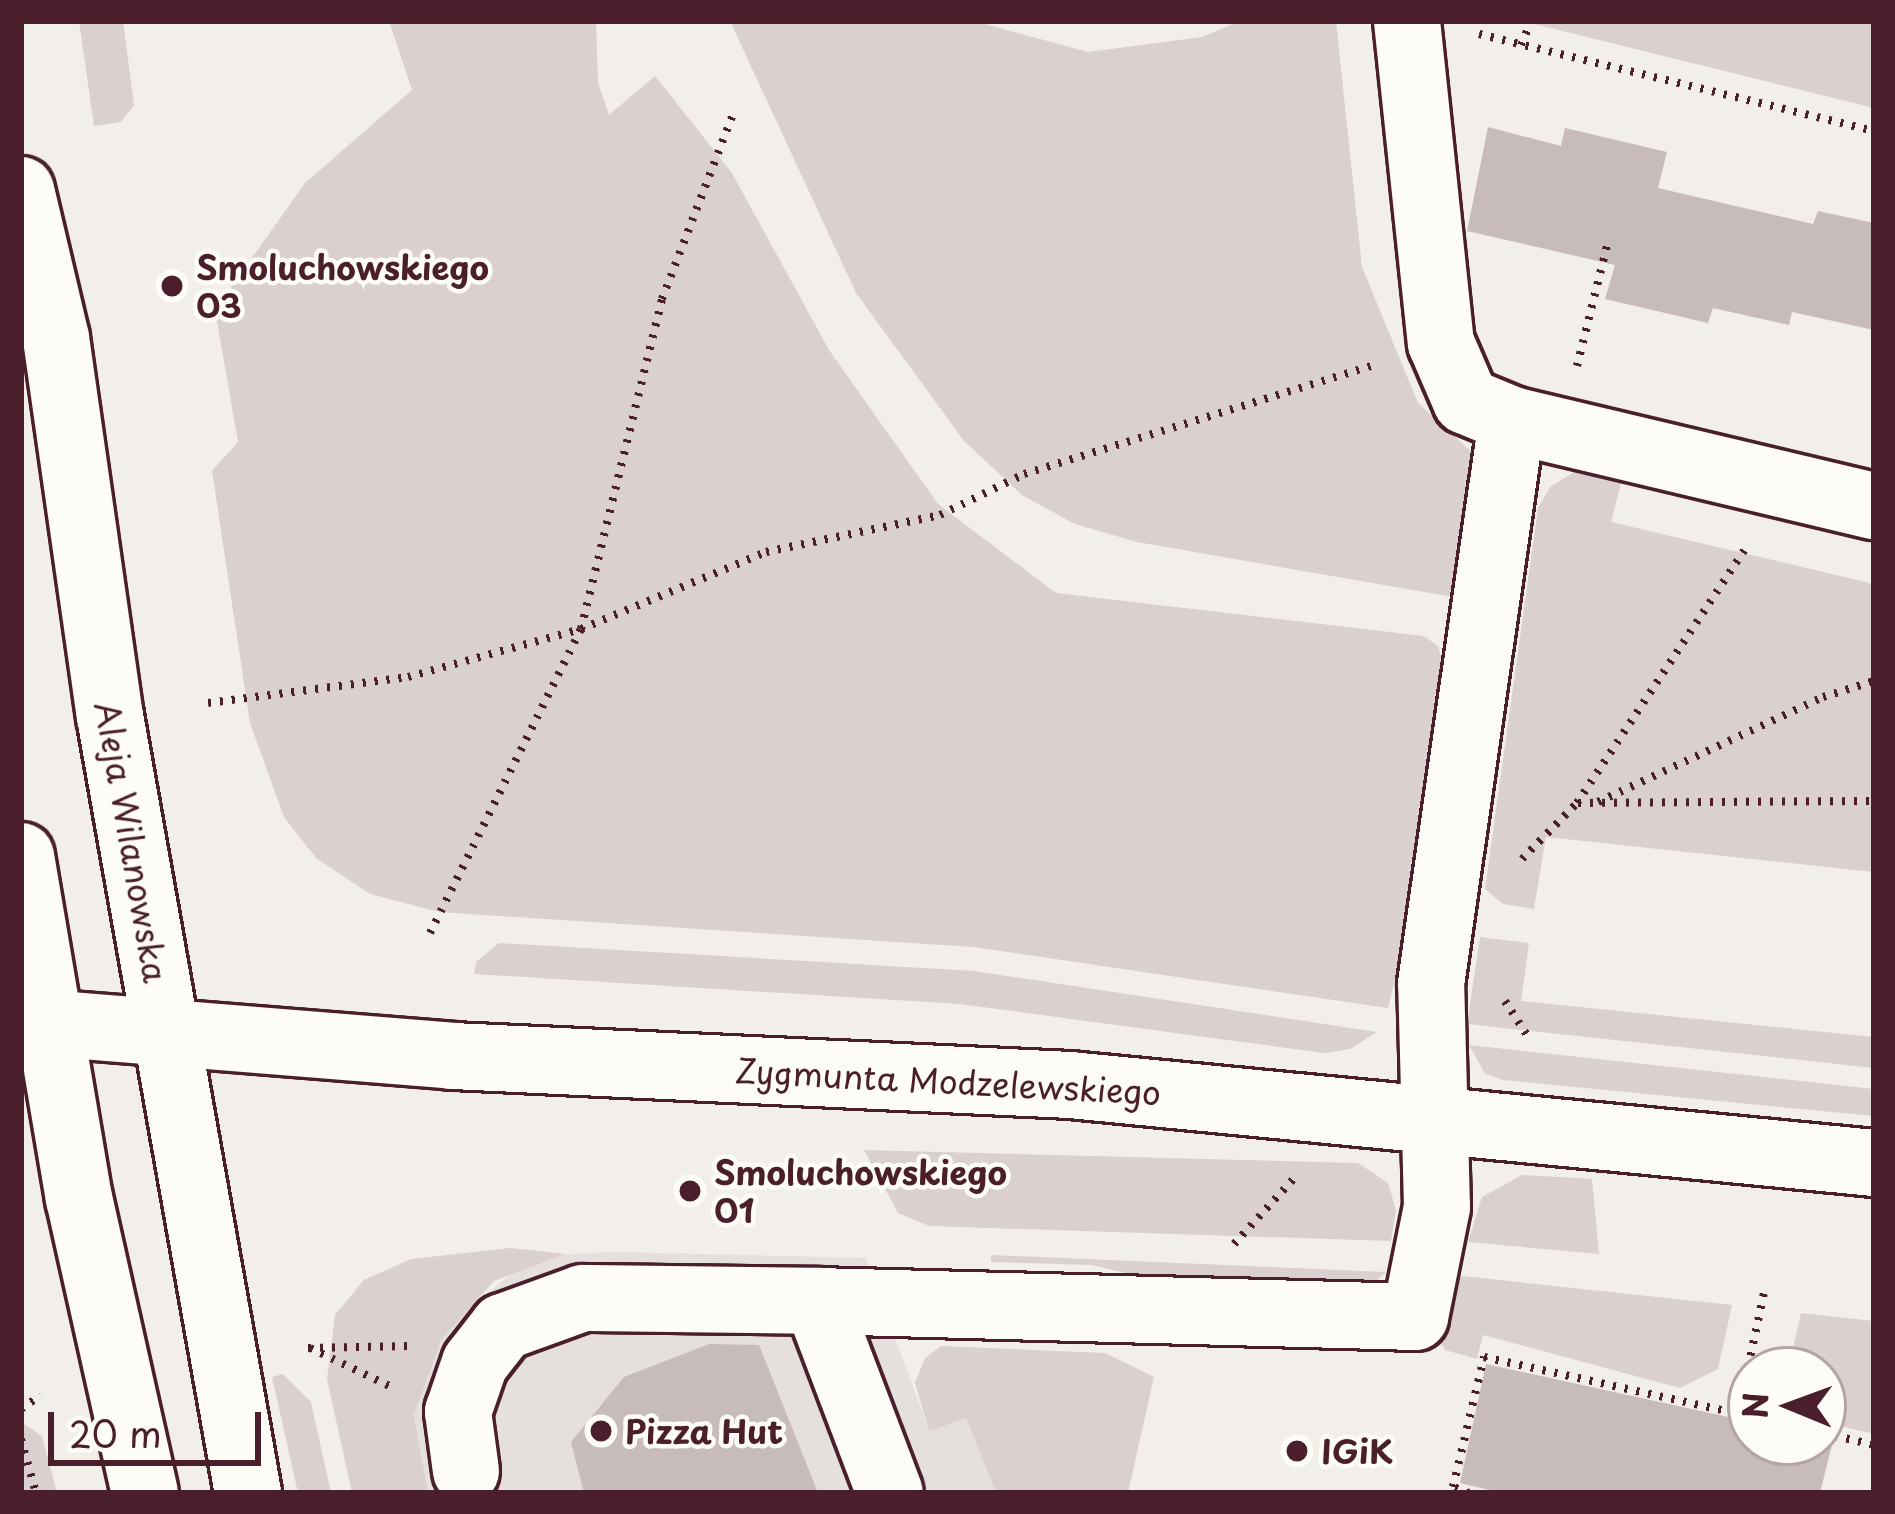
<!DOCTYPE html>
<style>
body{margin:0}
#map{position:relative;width:1895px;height:1514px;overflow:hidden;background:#f2efeb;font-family:"Playpen Sans",sans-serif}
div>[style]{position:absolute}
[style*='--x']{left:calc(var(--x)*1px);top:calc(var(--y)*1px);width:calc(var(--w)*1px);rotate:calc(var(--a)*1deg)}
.built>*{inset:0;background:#e5dfdd}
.green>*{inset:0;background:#d9d0cf}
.building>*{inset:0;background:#c8bbbb}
.path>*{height:8px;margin-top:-4px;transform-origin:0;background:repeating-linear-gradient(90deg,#4a1f2b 0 3px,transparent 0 12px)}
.roads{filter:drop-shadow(3px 0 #4a1f2b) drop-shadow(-3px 0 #4a1f2b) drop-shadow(0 3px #4a1f2b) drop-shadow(0 -3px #4a1f2b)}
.minor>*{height:66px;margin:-33px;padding:0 33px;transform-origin:33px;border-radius:33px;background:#fdfcf7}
.major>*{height:66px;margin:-33px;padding:0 33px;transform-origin:33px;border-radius:33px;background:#fdfcf7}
.dots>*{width:33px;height:33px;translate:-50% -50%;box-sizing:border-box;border:6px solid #fdfcf7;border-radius:50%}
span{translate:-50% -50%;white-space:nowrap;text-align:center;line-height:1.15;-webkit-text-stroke:9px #fdfcf7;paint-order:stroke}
.poi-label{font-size:33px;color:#4a1f2b;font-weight:700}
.left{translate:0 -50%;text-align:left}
.street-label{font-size:33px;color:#4a1f2b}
.frame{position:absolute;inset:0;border:24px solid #4a1f2b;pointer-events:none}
.north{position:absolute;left:1727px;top:1346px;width:120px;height:120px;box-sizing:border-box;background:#fdfcf7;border:3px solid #b5a4a5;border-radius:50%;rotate:271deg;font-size:33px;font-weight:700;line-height:48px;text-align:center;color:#4a1f2b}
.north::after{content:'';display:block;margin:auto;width:42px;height:54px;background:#4a1f2b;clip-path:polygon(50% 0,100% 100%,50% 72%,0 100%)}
.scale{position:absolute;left:48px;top:1412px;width:213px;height:54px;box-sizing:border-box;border:6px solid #4a1f2b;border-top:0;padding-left:15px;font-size:36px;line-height:42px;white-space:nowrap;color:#4a1f2b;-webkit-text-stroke:9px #fdfcf7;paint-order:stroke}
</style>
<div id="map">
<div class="built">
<i style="clip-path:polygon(617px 1252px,866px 1258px,929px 1430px,966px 1418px,996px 1493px,428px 1493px,414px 1415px,427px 1367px,453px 1320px,519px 1268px,565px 1254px)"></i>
</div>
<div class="green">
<i style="clip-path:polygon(79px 21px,123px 21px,134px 105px,121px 122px,94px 126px)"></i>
<i style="clip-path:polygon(389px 21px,596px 21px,598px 83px,609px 115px,655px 76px,732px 173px,829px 350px,938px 504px,1056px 593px,1424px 636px,1438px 646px,1444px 667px,1415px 896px,1388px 1008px,973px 947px,439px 912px,370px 894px,316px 858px,284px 817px,250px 723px,212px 471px,238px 442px,215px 310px,305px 183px,412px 90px)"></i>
<i style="clip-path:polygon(730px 21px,974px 21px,1088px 52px,1202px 37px,1240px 21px,1336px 21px,1362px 267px,1418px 403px,1477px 457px,1453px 597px,1137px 542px,1075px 524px,1022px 495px,964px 441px,856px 293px)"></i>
<i style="clip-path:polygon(1522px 21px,1874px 21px,1874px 108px)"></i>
<i style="clip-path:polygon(1587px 464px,1626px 465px,1611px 522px,1874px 584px,1874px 872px,1546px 837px,1534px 909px,1503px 904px,1485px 889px,1538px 508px,1550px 487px)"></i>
<i style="clip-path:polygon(1480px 937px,1529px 943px,1521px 1001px,1874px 1037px,1874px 1068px,1467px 1024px)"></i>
<i style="clip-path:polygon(499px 943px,974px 971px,1377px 1032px,1350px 1049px,1324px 1053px,960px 1004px,474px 974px,476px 962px)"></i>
<i style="clip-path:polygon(1469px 1045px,1874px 1089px,1874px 1116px,1503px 1080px,1485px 1074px)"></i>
<i style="clip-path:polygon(864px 1150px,1358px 1163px,1388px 1183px,1396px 1210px,1391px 1241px,929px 1226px,898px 1213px)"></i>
<i style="clip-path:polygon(1522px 1175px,1592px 1179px,1599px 1254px,1468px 1242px,1482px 1197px)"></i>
<i style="clip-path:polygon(511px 1248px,565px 1254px,494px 1281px,441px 1340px,414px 1415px,428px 1493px,352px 1493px,327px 1379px,335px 1315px,364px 1280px,411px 1259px)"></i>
<i style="clip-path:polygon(991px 1255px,1386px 1272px,1366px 1289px,1214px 1294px,1092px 1265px,991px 1262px)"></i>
<i style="clip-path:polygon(1453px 1275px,1732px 1305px,1718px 1369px,1680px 1388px,1483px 1335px,1477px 1359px,1445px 1350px,1439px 1339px)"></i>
<i style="clip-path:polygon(1801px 1313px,1874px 1321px,1874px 1434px,1823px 1422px,1823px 1370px,1788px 1370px)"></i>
<i style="clip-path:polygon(941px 1346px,1105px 1353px,1154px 1377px,1128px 1493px,996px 1493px,966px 1418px,929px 1431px,915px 1383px,925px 1358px)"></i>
<i style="clip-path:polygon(283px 1374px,311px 1402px,331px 1493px,298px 1493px,272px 1377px)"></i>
<i style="clip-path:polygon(21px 1422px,42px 1436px,57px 1493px,21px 1493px)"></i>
</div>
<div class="building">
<i style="clip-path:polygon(1488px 127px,1561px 146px,1565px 128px,1667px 152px,1658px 188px,1813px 224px,1818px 211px,1874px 223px,1874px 330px,1792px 312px,1789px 325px,1713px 308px,1708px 323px,1605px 299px,1615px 265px,1467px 231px)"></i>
<i style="clip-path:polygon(709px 1344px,759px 1345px,818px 1493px,584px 1493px,571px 1442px,624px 1377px)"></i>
<i style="clip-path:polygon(1486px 1364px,1751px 1422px,1751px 1442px,1833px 1441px,1820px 1493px,1501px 1493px,1460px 1483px)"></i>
</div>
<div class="path">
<i style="--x:1479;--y:34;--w:407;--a:13.8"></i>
<i style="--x:1521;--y:45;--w:26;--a:-67"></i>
<i style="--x:1577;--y:366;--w:124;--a:-76"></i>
<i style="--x:208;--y:703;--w:202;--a:-7.4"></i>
<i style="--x:408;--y:677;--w:180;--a:-15.5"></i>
<i style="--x:581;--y:629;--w:200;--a:-22.6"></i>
<i style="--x:766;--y:552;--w:178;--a:-12"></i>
<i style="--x:940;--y:515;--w:93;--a:-26"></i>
<i style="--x:1024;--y:474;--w:370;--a:-17.3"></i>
<i style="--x:1598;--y:802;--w:248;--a:-25"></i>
<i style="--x:1823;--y:697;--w:53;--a:-17.4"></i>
<i style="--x:1578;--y:803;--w:296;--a:-0.4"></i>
<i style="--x:1522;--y:859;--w:78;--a:-45.5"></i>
<i style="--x:1577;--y:803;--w:308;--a:-56.5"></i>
<i style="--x:430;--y:933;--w:339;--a:-63.6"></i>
<i style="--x:581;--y:629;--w:340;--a:-76.2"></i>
<i style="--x:662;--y:299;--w:201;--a:-69"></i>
<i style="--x:1505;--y:1001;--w:46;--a:57.3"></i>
<i style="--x:1234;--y:1244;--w:93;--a:-47.6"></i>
<i style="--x:308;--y:1348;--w:102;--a:-1.1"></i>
<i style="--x:310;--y:1348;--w:93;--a:25.5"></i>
<i style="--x:21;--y:1409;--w:24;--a:-35"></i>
<i style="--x:1751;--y:1417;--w:13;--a:-167"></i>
<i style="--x:1738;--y:1414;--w:129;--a:-77.9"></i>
<i style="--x:1823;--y:1433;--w:52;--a:13.2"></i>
<i style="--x:21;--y:1439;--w:56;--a:74.5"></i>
<i style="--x:1469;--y:1493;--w:17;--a:-159"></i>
<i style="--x:1453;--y:1487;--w:134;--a:-76.6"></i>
<i style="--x:1484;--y:1357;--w:260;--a:12.6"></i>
</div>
<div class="roads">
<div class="minor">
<i style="--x:1407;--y:21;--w:324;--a:84"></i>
<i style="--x:1441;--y:343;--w:63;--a:66.7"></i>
<i style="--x:1466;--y:401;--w:50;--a:22.4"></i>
<i style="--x:1512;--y:420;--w:372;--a:13.4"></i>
<i style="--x:21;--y:1021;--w:433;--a:4.6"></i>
<i style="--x:453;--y:1056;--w:618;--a:2.69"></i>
<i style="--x:1070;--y:1085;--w:808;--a:5.54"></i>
<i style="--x:817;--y:1301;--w:598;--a:1.53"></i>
<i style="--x:1415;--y:1317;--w:112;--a:-78.7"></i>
<i style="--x:1437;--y:1207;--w:223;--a:-91.5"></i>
<i style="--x:1431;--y:984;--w:570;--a:-81.83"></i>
<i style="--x:466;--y:1471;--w:60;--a:-97.7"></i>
<i style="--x:458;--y:1412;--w:52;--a:-70.9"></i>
<i style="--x:475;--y:1363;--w:46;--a:-52.1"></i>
<i style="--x:503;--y:1327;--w:85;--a:-19.9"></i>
<i style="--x:583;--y:1298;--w:234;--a:0.7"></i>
<i style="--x:817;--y:1301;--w:205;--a:69.2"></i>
</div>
<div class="major">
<i style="--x:21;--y:190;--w:152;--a:76.7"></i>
<i style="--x:56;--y:338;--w:382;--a:81.9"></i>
<i style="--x:110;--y:716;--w:789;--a:79.93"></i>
<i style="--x:21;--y:856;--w:347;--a:80.4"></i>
<i style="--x:79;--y:1198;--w:302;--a:77.4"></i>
</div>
</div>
<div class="dots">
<i style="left:172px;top:286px;background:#4a1f2b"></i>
<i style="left:690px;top:1191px;background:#4a1f2b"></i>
<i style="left:601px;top:1431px;background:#4a1f2b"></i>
<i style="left:1297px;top:1451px;background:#4a1f2b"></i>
</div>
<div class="poi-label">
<span class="left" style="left:196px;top:286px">Smoluchowskiego<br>03</span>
<span class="left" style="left:714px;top:1191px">Smoluchowskiego<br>01</span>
<span class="left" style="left:625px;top:1431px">Pizza Hut</span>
<span class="left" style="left:1321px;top:1451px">IGiK</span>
</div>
<div class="street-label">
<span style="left:132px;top:842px;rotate:80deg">Aleja Wilanowska</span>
<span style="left:948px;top:1081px;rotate:3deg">Zygmunta Modzelewskiego</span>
</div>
<div class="frame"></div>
<div class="north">N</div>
<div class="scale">20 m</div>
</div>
